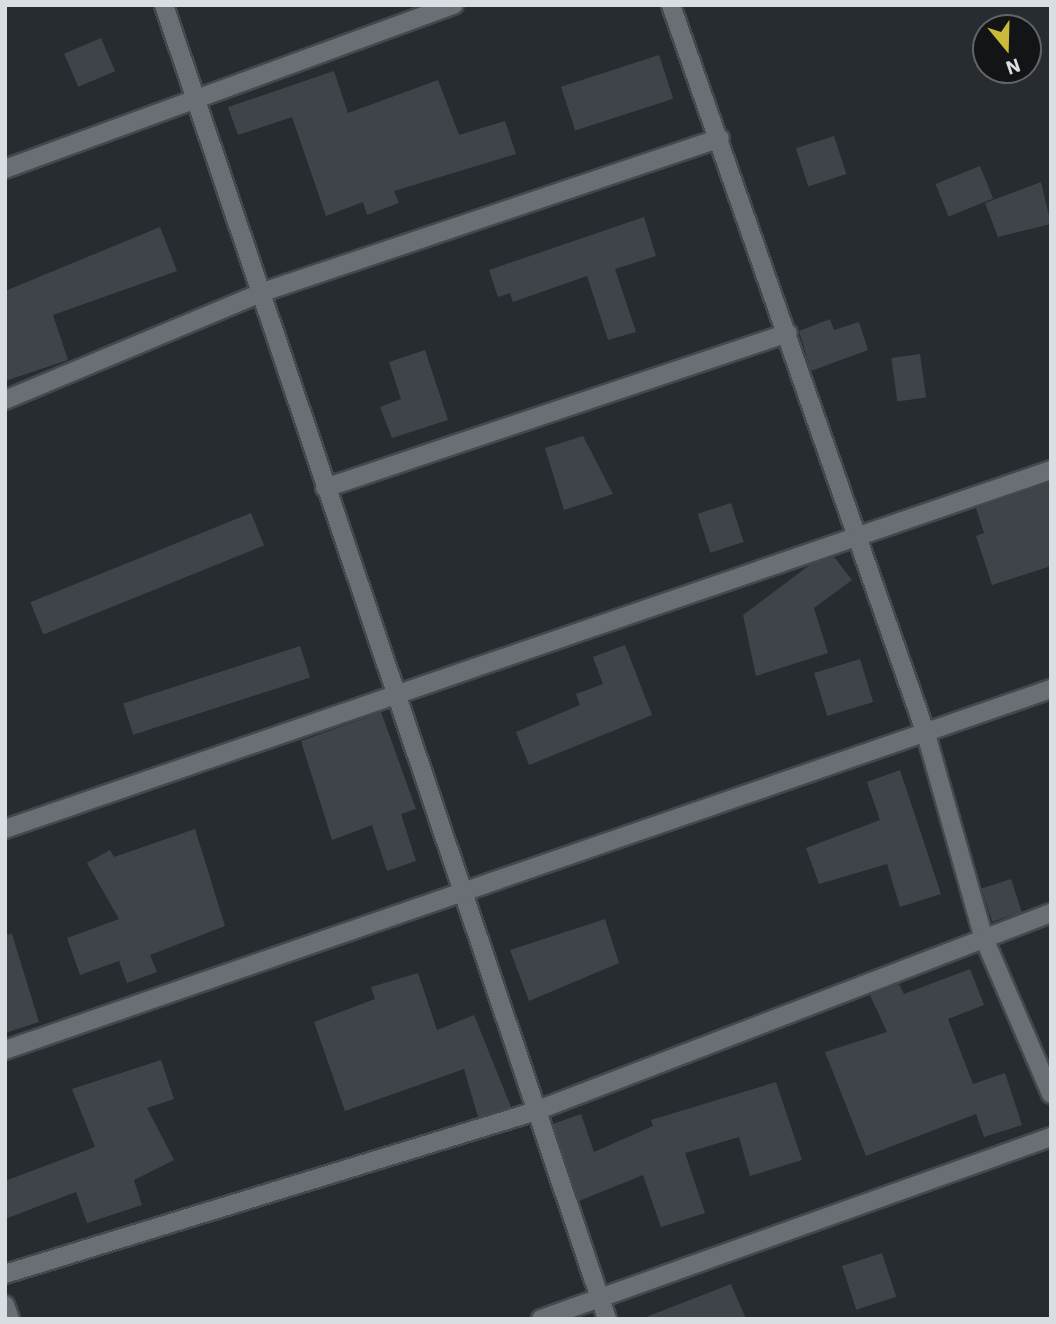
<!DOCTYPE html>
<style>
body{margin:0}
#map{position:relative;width:1056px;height:1324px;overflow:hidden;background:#272c31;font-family:"IBM Plex Sans",sans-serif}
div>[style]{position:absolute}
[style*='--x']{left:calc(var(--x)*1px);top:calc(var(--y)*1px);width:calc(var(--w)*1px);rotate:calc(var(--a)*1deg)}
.building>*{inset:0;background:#3f444a;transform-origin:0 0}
.roads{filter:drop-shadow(2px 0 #45484d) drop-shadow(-2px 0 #45484d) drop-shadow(0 2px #45484d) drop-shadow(0 -2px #45484d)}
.street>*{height:18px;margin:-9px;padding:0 9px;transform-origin:9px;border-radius:9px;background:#6a6f75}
span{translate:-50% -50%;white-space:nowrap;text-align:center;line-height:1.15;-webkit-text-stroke:5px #121416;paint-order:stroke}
.frame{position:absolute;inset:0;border:7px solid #dadde1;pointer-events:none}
.north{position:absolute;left:972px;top:14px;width:70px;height:70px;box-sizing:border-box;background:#121416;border:2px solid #626467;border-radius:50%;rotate:161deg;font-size:19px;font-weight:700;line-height:28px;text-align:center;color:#dadde1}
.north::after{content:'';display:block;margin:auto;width:24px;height:32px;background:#cbba39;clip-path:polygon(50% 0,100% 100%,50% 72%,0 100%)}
</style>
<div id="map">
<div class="building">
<i style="left:101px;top:38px;width:36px;height:40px;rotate:67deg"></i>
<i style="left:659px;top:55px;width:46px;height:103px;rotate:72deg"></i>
<i style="clip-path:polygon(334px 71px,348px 113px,438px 80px,459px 135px,505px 121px,516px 154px,394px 191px,399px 203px,367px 215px,363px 202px,326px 216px,292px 117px,238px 135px,228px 107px)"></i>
<i style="left:834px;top:136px;width:40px;height:40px;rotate:72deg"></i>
<i style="left:980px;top:166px;width:35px;height:48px;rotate:68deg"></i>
<i style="clip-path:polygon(1041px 182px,1051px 224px,998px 237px,985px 203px)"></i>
<i style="clip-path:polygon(644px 217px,656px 256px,615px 269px,636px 332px,608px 340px,587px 276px,513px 302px,510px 293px,498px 297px,489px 270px)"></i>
<i style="clip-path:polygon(160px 227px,177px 271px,53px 315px,68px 360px,5px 381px,5px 291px)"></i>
<i style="clip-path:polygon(830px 319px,834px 330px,859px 322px,868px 350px,811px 371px,799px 331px)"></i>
<i style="clip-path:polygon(425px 350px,448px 420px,392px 438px,380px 407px,401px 399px,389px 362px)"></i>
<i style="left:920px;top:354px;width:44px;height:29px;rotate:82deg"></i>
<i style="clip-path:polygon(583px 436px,613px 494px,564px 510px,545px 448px)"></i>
<i style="clip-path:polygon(1051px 482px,1051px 566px,992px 585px,976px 536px,984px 533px,976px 508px)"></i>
<i style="left:731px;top:503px;width:41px;height:35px;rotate:72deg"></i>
<i style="left:251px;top:513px;width:35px;height:238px;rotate:68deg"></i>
<i style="clip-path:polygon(834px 557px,852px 580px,814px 608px,828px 653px,756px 676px,743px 615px,811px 564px)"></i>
<i style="clip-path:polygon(625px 645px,652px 715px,529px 765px,516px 732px,580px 705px,576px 694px,603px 684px,593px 657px)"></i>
<i style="left:300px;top:646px;width:33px;height:186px;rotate:72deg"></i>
<i style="left:860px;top:659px;width:45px;height:48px;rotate:73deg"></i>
<i style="clip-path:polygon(381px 712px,416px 809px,401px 814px,416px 861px,387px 871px,372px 825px,332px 840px,301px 741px)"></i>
<i style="clip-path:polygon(900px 770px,941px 894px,900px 907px,887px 864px,819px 884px,806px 848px,880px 820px,867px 782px)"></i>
<i style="clip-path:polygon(195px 829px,225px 926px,150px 955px,157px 972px,127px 983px,119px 961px,80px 975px,67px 938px,119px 919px,87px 863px,110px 850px,114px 857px)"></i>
<i style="left:1011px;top:879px;width:35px;height:31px;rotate:72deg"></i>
<i style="clip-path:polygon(605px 919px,619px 963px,529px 1001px,510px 950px)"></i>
<i style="clip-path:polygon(12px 934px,39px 1022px,5px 1033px,5px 935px)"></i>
<i style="clip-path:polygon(970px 969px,984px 1005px,948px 1019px,973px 1084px,1005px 1073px,1022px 1125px,984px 1137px,976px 1114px,866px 1156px,825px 1052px,887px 1032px,870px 995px,899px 984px,904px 994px)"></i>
<i style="clip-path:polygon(418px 973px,437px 1030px,474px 1015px,511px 1107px,478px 1117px,464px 1069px,345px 1111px,314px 1022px,375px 999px,371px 987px)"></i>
<i style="clip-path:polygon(161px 1060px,174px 1099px,147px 1108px,174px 1160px,134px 1180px,142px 1205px,87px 1223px,76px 1192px,5px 1219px,5px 1181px,95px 1147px,72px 1089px)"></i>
<i style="clip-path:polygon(776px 1082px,802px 1160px,750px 1176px,739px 1137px,685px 1153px,705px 1213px,661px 1227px,643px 1175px,579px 1201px,553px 1124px,581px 1114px,594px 1152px,653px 1126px,651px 1120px)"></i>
<i style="left:882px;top:1253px;width:46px;height:42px;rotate:72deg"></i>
<i style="clip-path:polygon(731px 1284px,746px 1319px,646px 1319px,646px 1317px)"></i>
</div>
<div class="roads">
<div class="street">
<i style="--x:164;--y:5;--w:1387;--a:71.37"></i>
<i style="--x:671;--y:5;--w:772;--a:70.72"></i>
<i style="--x:926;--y:734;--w:210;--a:74.2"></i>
<i style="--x:983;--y:936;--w:172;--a:66.7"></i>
<i style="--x:5;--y:169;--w:478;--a:-20.1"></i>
<i style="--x:5;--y:400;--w:280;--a:-22.7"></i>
<i style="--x:263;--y:292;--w:482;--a:-18.6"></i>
<i style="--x:325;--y:488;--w:488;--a:-18.5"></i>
<i style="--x:5;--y:829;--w:1106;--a:-18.94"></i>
<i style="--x:5;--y:1050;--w:1107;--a:-19.04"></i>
<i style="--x:5;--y:1274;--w:552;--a:-17.06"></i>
<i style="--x:533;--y:1112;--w:555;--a:-21.02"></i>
<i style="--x:5;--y:1305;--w:15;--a:70"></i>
<i style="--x:541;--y:1319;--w:542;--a:-19.64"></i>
</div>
</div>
<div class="frame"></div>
<div class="north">N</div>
</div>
